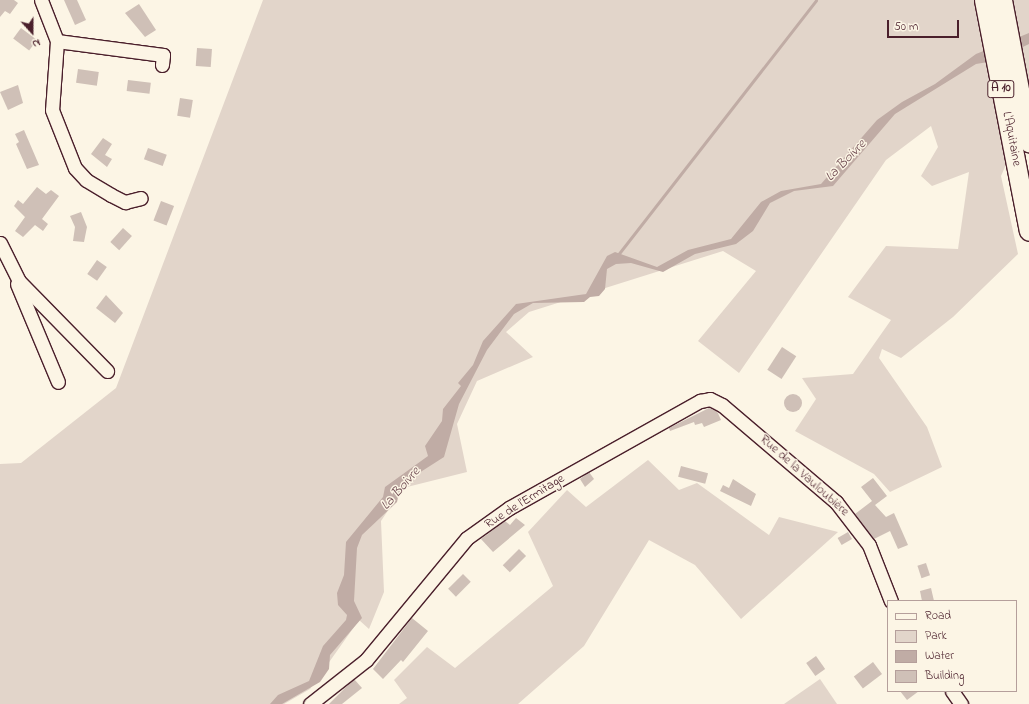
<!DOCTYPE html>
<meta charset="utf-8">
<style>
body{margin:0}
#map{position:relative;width:1029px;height:704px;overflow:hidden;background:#fcf5e5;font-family:"Indie Flower",sans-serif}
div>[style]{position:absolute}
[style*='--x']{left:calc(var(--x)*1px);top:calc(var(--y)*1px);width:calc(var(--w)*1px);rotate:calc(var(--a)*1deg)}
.green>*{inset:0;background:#e2d5ca}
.water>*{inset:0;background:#c0aca5}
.stream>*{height:3px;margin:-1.5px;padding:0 1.5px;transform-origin:1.5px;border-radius:1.5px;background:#c0aca5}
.building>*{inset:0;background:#cfc0b7;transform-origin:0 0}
.round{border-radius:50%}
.roads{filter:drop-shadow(1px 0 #4a1f2b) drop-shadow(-1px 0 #4a1f2b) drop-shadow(0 1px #4a1f2b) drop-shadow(0 -1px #4a1f2b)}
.minor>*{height:13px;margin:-6.5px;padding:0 6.5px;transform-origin:6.5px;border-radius:6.5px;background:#fcf5e5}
.highway>*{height:19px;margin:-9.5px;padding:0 9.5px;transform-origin:9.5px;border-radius:9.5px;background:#fcf5e5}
span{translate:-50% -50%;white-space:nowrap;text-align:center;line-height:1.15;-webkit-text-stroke:3px #fcf5e5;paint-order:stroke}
.shield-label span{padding:1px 3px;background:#fcf5e5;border:1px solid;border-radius:3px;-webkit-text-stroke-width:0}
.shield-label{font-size:12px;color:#4a1f2b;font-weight:700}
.street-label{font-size:13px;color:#4a1f2b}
.water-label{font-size:14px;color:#6d4950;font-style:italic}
.legend{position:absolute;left:887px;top:600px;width:130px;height:92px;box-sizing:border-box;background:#fcf5e5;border:1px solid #b59f9b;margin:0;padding:5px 7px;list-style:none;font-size:12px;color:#4a1f2b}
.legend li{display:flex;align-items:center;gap:8px;height:20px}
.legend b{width:20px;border:1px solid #b59f9b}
.north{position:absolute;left:12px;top:12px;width:40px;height:40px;-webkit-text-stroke:3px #fcf5e5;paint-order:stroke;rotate:159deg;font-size:11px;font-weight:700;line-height:16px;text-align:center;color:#4a1f2b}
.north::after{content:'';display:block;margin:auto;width:14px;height:18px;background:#4a1f2b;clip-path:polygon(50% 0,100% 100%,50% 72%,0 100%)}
.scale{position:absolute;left:887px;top:20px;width:72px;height:18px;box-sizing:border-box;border:2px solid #4a1f2b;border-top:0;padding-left:5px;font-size:12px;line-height:14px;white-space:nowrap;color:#4a1f2b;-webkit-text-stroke:3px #fcf5e5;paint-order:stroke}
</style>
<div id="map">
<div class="green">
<i style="clip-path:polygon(263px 0,1029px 0,1029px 112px,1001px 176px,1018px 254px,953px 317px,901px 358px,882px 349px,879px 358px,927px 427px,942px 467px,890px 492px,874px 474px,795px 431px,816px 399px,802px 378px,853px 374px,891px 320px,848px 297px,886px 246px,958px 249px,969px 172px,932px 186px,921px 176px,938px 147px,931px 126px,886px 160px,739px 373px,698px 341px,756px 271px,723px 251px,529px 312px,506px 332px,533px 357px,477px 381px,457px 424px,467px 472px,403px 488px,381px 521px,384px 592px,369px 629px,359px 620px,310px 689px,284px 704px,0 704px,0 464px,21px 463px,116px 388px)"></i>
<i style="clip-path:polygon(648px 460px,679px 490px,697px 483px,769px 535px,779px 517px,838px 532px,741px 619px,695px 565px,649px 540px,584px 646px,518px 704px,399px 704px,407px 698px,394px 680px,427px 647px,455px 668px,553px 586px,528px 532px,567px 490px,586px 507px)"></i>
<i style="clip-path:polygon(820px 679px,837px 704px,784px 704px)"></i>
</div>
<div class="water">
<i style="clip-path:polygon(1029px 33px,1029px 44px,994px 61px,976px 64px,895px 114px,833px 186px,794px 191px,770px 203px,753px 231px,736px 244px,695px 254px,663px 272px,631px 263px,616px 264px,607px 269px,605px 289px,599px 296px,590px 297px,584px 302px,533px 303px,514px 314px,487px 350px,459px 404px,444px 457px,408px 480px,399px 493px,397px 502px,362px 535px,357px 548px,354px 601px,362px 618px,330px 655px,329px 669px,320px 682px,282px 704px,270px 704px,278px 695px,309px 681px,323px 646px,346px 620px,347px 615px,338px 605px,337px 593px,344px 575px,346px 542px,383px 497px,385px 487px,428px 456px,425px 446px,442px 421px,443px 409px,461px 386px,458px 383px,473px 365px,483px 341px,516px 304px,586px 294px,607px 256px,615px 252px,657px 267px,688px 250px,731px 239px,761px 202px,781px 191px,821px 184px,877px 120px,902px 102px,935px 84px,976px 54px)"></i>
</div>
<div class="stream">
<i style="--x:617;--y:256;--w:324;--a:-52.1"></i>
</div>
<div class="building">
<i style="clip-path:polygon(0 0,14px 0,18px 3px,10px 14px,5px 11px,0 17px)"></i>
<i style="clip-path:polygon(64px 0,77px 0,86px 20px,75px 25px)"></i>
<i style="clip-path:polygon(139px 4px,156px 30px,145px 37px,125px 13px)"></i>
<i style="left:21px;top:28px;width:20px;height:13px;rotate:37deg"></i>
<i style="left:197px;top:48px;width:15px;height:18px;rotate:4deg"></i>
<i style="left:78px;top:69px;width:21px;height:14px;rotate:8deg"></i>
<i style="left:128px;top:80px;width:23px;height:11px;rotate:7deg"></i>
<i style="clip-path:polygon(18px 85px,23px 103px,8px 110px,0 92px)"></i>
<i style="left:180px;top:98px;width:13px;height:18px;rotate:9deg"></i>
<i style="clip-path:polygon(24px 130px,39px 165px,27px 169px,16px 144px,19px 142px,15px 134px)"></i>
<i style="clip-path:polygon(103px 138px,112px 144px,105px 155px,112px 159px,107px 167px,91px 154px)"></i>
<i style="left:148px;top:148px;width:20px;height:12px;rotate:20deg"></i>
<i style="clip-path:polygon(37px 187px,46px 194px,51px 190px,59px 196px,42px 219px,48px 224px,43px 231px,35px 225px,23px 237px,15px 231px,25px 217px,14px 206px,18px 200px,23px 204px)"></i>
<i style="left:161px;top:201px;width:14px;height:21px;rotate:21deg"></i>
<i style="clip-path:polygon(81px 212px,87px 227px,84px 242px,73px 241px,75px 227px,70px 216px)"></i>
<i style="left:123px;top:228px;width:12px;height:19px;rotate:42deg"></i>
<i style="left:97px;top:260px;width:12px;height:17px;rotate:35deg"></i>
<i style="clip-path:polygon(106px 295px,123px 313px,115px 323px,96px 308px)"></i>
<i style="left:782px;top:347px;width:17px;height:27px;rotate:33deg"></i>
<i class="round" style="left:784px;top:394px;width:18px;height:18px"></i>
<i style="clip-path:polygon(709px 408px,717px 411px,721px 420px,704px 427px,702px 423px,695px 425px,694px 422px,670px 431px,669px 428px)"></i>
<i style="left:681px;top:466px;width:28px;height:11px;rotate:15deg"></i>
<i style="clip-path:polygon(589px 472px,594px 479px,585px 487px,580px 479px)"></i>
<i style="clip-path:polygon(873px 478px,887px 496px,875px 505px,886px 517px,894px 513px,908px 545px,898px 549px,890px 531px,874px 539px,855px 514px,872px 501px,861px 487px)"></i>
<i style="clip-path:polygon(733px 479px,756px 494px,751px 506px,720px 491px,723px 485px,729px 488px)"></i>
<i style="clip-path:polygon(516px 518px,525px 525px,493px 552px,481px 539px,505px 521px,510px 525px)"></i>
<i style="left:848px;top:532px;width:8px;height:12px;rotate:60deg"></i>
<i style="left:519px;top:549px;width:10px;height:23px;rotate:45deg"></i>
<i style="left:926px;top:563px;width:13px;height:9px;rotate:72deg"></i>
<i style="left:463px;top:574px;width:11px;height:21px;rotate:45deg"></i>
<i style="clip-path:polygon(931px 588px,934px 601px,922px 601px,920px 591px)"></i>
<i style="clip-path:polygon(412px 618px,428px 631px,403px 662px,401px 660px,383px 679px,373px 669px)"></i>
<i style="left:816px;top:656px;width:16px;height:12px;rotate:55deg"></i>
<i style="left:873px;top:662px;width:15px;height:24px;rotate:53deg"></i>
<i style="clip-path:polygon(354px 679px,362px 688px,342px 704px,329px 704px)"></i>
<i style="clip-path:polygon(900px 691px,919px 691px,907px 700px)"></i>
</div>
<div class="roads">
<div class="minor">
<i style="--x:41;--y:0;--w:44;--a:68.7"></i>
<i style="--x:57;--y:41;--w:69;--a:94.1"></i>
<i style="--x:52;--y:110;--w:62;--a:68.4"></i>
<i style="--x:75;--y:168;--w:16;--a:47"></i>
<i style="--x:86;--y:180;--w:29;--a:31"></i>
<i style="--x:111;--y:195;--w:16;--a:27"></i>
<i style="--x:125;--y:202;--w:16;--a:-14"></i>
<i style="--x:57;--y:41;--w:107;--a:7.5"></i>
<i style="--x:163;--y:55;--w:10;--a:96"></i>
<i style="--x:0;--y:243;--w:42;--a:63.4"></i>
<i style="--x:19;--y:281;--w:126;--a:45.6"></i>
<i style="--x:17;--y:284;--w:106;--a:67.3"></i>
<i style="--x:952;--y:691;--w:16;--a:55"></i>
<i style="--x:310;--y:704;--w:71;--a:-38.2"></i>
<i style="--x:366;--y:660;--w:158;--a:-50.4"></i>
<i style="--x:467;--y:538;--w:52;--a:-35.5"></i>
<i style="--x:509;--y:508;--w:219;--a:-29.3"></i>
<i style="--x:700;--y:401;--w:10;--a:-11"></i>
<i style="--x:710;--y:399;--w:13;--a:27"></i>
<i style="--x:722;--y:405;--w:150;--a:40.4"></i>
<i style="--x:836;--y:502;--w:54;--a:52.5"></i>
<i style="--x:869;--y:545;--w:60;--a:68.6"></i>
</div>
<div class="highway">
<i style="--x:984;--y:0;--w:235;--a:79"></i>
<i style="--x:1002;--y:0;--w:145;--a:79.2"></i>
</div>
</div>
<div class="shield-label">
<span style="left:1001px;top:89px">A 10</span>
</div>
<div class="street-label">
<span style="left:1011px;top:139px;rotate:79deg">L'Aquitaine</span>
<span style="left:804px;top:476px;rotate:42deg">Rue de la Vauloubière</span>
<span style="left:525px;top:502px;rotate:-32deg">Rue de l’Ermitage</span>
</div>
<div class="water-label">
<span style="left:846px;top:161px;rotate:-46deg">La Boivre</span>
<span style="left:401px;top:489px;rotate:-49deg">La Boivre</span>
</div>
<ul class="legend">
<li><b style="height:5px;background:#fcf5e5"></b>Road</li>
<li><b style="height:11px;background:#e2d5ca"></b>Park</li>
<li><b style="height:11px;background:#c0aca5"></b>Water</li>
<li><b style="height:11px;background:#cfc0b7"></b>Building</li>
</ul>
<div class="north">N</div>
<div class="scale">50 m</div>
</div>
